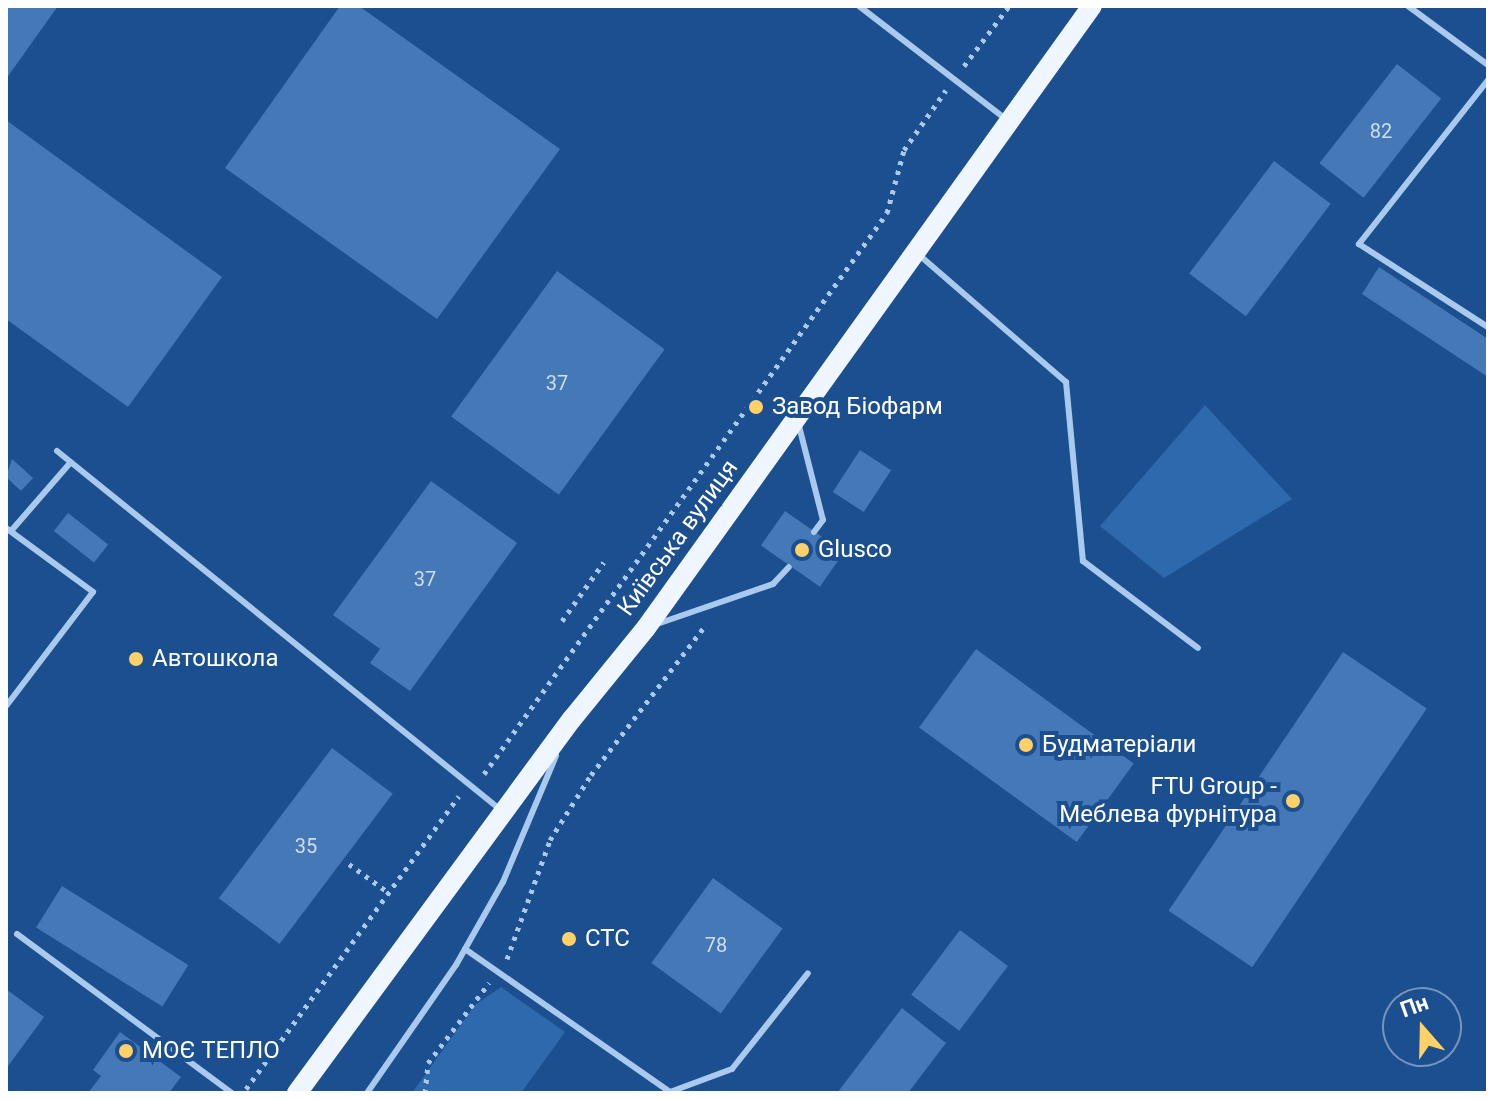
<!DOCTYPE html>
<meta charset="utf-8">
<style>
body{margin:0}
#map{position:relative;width:1494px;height:1099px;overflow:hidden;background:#1b4f8f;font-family:Roboto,sans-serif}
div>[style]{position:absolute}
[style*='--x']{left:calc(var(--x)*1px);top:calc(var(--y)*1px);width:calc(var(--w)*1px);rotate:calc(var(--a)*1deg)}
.green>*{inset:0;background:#2e69ad}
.building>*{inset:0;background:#4478b7;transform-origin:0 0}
.path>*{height:5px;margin-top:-2.5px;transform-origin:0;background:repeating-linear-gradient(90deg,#a9c9ee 0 4px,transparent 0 10px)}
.service>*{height:6px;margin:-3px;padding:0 3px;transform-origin:3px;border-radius:3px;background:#a9c9ee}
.primary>*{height:20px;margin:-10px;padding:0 10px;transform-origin:10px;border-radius:10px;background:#f0f6ff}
.dots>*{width:22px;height:22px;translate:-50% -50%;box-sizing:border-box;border:4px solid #1b4f8f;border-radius:50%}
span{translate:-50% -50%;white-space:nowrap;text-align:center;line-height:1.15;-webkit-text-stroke:8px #1b4f8f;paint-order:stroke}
.number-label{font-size:20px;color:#d0dded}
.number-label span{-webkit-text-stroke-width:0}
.poi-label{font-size:24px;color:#fff}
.left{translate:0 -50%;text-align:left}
.right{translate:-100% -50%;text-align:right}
.street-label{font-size:24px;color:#fff}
.frame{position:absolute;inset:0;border:8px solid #fff;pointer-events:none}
.north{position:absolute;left:1382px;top:987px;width:80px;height:80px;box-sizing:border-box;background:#1b4f8f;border:2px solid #7695bc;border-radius:50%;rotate:340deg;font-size:22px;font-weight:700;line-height:32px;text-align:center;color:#fff}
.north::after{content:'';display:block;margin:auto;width:28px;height:36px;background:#ffd166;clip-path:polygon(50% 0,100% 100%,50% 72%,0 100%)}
</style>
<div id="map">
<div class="green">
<i style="clip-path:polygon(1205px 405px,1292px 499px,1164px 578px,1100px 526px)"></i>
<i style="clip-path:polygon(501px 987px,565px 1032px,521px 1093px,412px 1093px,475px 1005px)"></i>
</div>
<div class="building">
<i style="clip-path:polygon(6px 6px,58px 6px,6px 79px)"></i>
<i style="clip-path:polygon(340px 6px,359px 6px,560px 149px,437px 319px,225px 168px)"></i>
<i style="left:1397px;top:64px;width:56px;height:126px;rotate:38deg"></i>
<i style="clip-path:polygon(6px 120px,222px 277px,128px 407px,6px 319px)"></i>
<i style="left:1274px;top:161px;width:71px;height:141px;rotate:37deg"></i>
<i style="clip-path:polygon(1379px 267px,1488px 339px,1488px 377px,1362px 294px)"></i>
<i style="left:557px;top:271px;width:133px;height:180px;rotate:36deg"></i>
<i style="left:860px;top:450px;width:37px;height:50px;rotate:33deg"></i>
<i style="clip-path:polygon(12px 459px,33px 478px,21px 491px,6px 477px)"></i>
<i style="clip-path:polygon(431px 481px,517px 543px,410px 691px,370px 663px,380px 649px,333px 615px)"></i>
<i style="left:785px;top:511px;width:72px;height:42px;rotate:35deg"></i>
<i style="left:68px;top:513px;width:51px;height:23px;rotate:38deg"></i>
<i style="left:976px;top:649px;width:195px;height:97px;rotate:36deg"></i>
<i style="left:1343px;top:652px;width:101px;height:312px;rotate:34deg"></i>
<i style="left:332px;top:748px;width:76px;height:188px;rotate:37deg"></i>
<i style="left:713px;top:878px;width:86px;height:105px;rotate:36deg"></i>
<i style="left:62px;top:886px;width:149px;height:49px;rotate:32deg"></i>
<i style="left:960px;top:930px;width:60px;height:81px;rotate:37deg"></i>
<i style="clip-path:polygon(6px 989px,44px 1017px,6px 1069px)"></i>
<i style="clip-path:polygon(902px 1008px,946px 1043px,908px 1093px,837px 1093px)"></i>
<i style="clip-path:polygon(120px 1032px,181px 1077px,169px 1093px,88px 1093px,101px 1076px,93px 1070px)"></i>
</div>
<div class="path">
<i style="--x:964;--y:66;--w:75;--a:-53.1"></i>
<i style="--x:562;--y:621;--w:72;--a:-54.6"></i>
<i style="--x:484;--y:774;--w:691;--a:-54.31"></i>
<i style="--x:887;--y:213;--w:65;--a:-74.9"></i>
<i style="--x:904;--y:150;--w:73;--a:-55"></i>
<i style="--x:349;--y:864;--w:49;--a:35.9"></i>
<i style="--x:507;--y:959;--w:127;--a:-70.1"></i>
<i style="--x:550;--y:840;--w:77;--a:-57.8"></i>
<i style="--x:591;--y:775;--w:186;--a:-52.6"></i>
<i style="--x:246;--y:1089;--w:362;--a:-54"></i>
<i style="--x:425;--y:1093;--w:30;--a:-84"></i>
<i style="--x:428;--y:1063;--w:101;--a:-52.7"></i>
</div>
<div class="service">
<i style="--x:859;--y:6;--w:187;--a:37.6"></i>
<i style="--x:1408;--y:6;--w:99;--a:36.4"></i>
<i style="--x:1488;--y:80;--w:209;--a:128.2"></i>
<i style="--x:1359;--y:244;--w:153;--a:32.8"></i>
<i style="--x:918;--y:254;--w:196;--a:40.9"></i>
<i style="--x:1066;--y:382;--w:180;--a:84.6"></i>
<i style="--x:1083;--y:561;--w:144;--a:37.1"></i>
<i style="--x:799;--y:426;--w:97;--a:75.7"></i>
<i style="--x:823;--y:520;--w:15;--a:127"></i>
<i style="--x:57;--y:451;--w:572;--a:38.97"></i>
<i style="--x:6;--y:528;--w:108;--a:36.3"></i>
<i style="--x:93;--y:592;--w:143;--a:127.3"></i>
<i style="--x:11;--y:531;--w:91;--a:-49"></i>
<i style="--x:657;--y:624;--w:123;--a:-19"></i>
<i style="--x:773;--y:584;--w:23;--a:-47"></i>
<i style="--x:17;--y:934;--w:267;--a:36.5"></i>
<i style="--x:465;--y:949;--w:250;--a:34.9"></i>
<i style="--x:670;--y:1092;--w:66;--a:-20.4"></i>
<i style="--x:732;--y:1069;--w:122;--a:-51.6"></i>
<i style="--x:367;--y:1093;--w:156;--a:-55.2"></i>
<i style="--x:456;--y:965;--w:95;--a:-60.5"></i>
<i style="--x:503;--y:882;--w:137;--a:-67.2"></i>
</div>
<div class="primary">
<i style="--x:297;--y:1093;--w:464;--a:-53.7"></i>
<i style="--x:572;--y:719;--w:117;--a:-50.9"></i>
<i style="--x:646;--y:628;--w:765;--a:-54.36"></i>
</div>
<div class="dots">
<i style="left:756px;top:407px;background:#ffd166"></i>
<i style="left:802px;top:550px;background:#ffd166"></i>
<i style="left:136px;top:659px;background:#ffd166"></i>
<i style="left:1026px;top:745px;background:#ffd166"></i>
<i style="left:1293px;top:801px;background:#ffd166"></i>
<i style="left:569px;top:939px;background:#ffd166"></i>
<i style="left:126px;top:1051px;background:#ffd166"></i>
</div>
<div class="number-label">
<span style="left:1381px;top:131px">82</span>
<span style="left:557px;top:383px">37</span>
<span style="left:425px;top:579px">37</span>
<span style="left:306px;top:846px">35</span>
<span style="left:716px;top:945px">78</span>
</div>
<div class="poi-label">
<span class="left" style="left:772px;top:407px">Завод Біофарм</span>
<span class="left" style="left:818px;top:550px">Glusco</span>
<span class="left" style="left:152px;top:659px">Автошкола</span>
<span class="left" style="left:1042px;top:745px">Будматеріали</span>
<span class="right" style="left:1277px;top:801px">FTU Group -<br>Меблева фурнітура</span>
<span class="left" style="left:585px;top:939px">СТС</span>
<span class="left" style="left:142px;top:1051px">МОЄ ТЕПЛО</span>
</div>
<div class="street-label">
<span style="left:678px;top:538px;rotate:-54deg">Київська вулиця</span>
</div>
<div class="frame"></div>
<div class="north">Пн</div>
</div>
